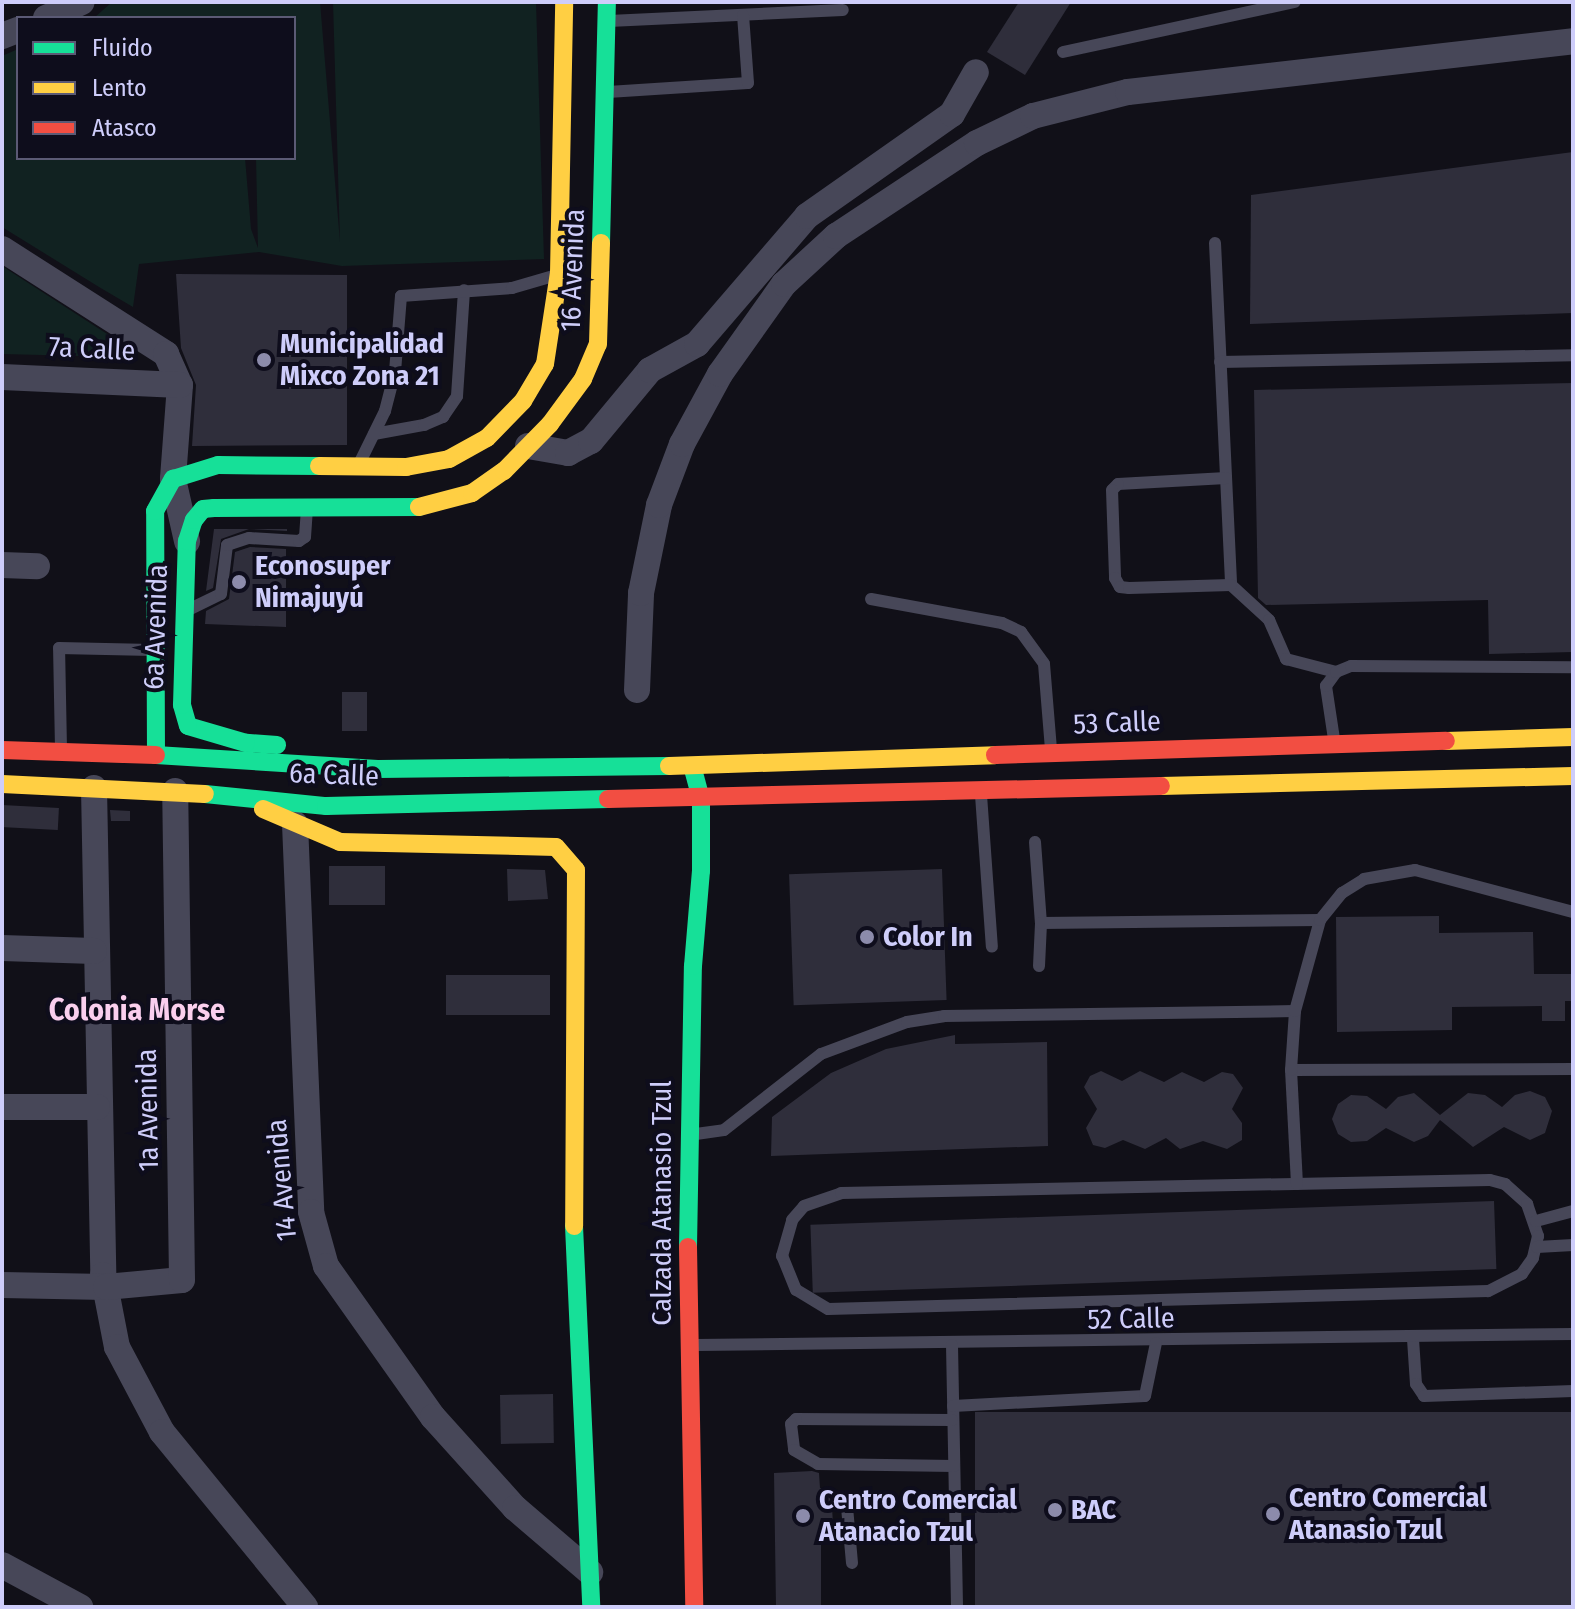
<!DOCTYPE html>
<meta charset="utf-8">
<style>
body{margin:0}
#map{position:relative;width:1575px;height:1609px;overflow:hidden;background:#111018;font-family:"Fira Sans Condensed",sans-serif}
div>[style]{position:absolute}
[style*='--x']{left:calc(var(--x)*1px);top:calc(var(--y)*1px);width:calc(var(--w)*1px);rotate:calc(var(--a)*1deg)}
.green>*{inset:0;background:#112221}
.building>*{inset:0;background:#2f2e3b;transform-origin:0 0}
.lane>*{height:12px;margin:-6px;padding:0 6px;transform-origin:6px;border-radius:6px;background:#474758}
.street>*{height:26px;margin:-13px;padding:0 13px;transform-origin:13px;border-radius:13px;background:#474758}
.fast>*{height:18px;margin:-9px;padding:0 9px;transform-origin:9px;border-radius:9px;background:#16e098}
.slow>*{height:18px;margin:-9px;padding:0 9px;transform-origin:9px;border-radius:9px;background:#ffcf43}
.jam>*{height:18px;margin:-9px;padding:0 9px;transform-origin:9px;border-radius:9px;background:#f24e42}
.dots>*{width:22px;height:22px;translate:-50% -50%;box-sizing:border-box;border:4px solid #0e0d1c;border-radius:50%}
span{translate:-50% -50%;white-space:nowrap;text-align:center;line-height:1.15;-webkit-text-stroke:8px #0e0d1c;paint-order:stroke}
.street-label{font-size:28px;color:#cecdfa}
.poi-label{font-size:28px;color:#cecdfa;font-weight:700}
.left{translate:0 -50%;text-align:left}
.neighbourhood-label{font-size:30px;color:#facfee;font-weight:700}
.frame{position:absolute;inset:0;border:4px solid #cecdfa;pointer-events:none}
.legend{position:absolute;left:16px;top:16px;width:280px;height:144px;box-sizing:border-box;background:#0e0d1c;border:2px solid #5b5a75;margin:0;padding:10px 14px;list-style:none;font-size:24px;color:#cecdfa}
.legend li{display:flex;align-items:center;gap:16px;height:40px}
.legend b{width:40px;border:2px solid #5b5a75}
</style>
<div id="map">
<div class="green">
<i style="clip-path:polygon(112px 2px,320px 2px,340px 242px,333px 2px,536px 2px,544px 259px,342px 266px,259px 252px,139px 264px,133px 307px,99px 287px,2px 227px,2px 56px,18px 49px,18px 158px,245px 158px,251px 229px,258px 248px,256px 158px,294px 158px,294px 18px,94px 18px)"></i>
<i style="clip-path:polygon(2px 266px,121px 343px,122px 357px,2px 354px)"></i>
</div>
<div class="building">
<i style="clip-path:polygon(1019px 2px,1071px 2px,1025px 75px,987px 52px)"></i>
<i style="clip-path:polygon(1573px 152px,1573px 313px,1250px 324px,1251px 195px)"></i>
<i style="clip-path:polygon(176px 274px,347px 275px,347px 445px,192px 446px,196px 385px,181px 348px)"></i>
<i style="clip-path:polygon(1573px 383px,1573px 652px,1489px 654px,1488px 600px,1266px 605px,1258px 598px,1254px 390px)"></i>
<i style="clip-path:polygon(214px 529px,287px 529px,287px 531px,249px 529px,221px 539px,213px 588px,206px 591px)"></i>
<i style="clip-path:polygon(250px 547px,286px 549px,286px 627px,205px 624px,206px 611px,229px 599px,235px 552px)"></i>
<i style="left:342px;top:692px;width:25px;height:39px"></i>
<i style="left:2px;top:805px;width:57px;height:22px;rotate:3deg"></i>
<i style="clip-path:polygon(110px 810px,130px 811px,130px 821px,111px 821px)"></i>
<i style="left:385px;top:866px;width:39px;height:56px;rotate:90deg"></i>
<i style="clip-path:polygon(507px 869px,545px 870px,548px 899px,508px 901px)"></i>
<i style="left:942px;top:869px;width:131px;height:153px;rotate:88deg"></i>
<i style="clip-path:polygon(1439px 916px,1439px 933px,1533px 932px,1534px 974px,1573px 974px,1573px 1001px,1565px 1001px,1565px 1021px,1542px 1021px,1542px 1006px,1452px 1007px,1452px 1030px,1337px 1032px,1336px 917px)"></i>
<i style="left:550px;top:975px;width:40px;height:104px;rotate:90deg"></i>
<i style="clip-path:polygon(955px 1035px,955px 1044px,1047px 1042px,1048px 1146px,771px 1156px,772px 1117px,831px 1073px,886px 1049px)"></i>
<i style="clip-path:polygon(1101px 1071px,1122px 1081px,1140px 1071px,1164px 1082px,1182px 1072px,1204px 1082px,1222px 1072px,1233px 1074px,1243px 1088px,1232px 1109px,1242px 1123px,1242px 1140px,1227px 1149px,1203px 1141px,1180px 1149px,1166px 1138px,1145px 1149px,1123px 1140px,1105px 1148px,1093px 1145px,1086px 1128px,1097px 1109px,1084px 1087px,1090px 1076px)"></i>
<i style="clip-path:polygon(1530px 1091px,1545px 1097px,1552px 1111px,1545px 1133px,1530px 1140px,1504px 1127px,1473px 1147px,1440px 1120px,1428px 1136px,1414px 1142px,1386px 1128px,1367px 1141px,1351px 1142px,1338px 1134px,1332px 1119px,1338px 1104px,1351px 1095px,1367px 1096px,1386px 1109px,1398px 1097px,1414px 1093px,1440px 1115px,1468px 1093px,1485px 1095px,1502px 1107px,1515px 1095px)"></i>
<i style="left:1494px;top:1201px;width:68px;height:684px;rotate:88deg"></i>
<i style="left:553px;top:1394px;width:49px;height:53px;rotate:89deg"></i>
<i style="left:1573px;top:1412px;width:195px;height:598px;rotate:90deg"></i>
<i style="clip-path:polygon(812px 1471px,819px 1473px,820px 1488px,831px 1488px,834px 1543px,821px 1545px,821px 1607px,776px 1607px,774px 1473px)"></i>
</div>
<div class="lane">
<i style="--x:609;--y:21;--w:234;--a:-2.7"></i>
<i style="--x:1063;--y:52;--w:237;--a:-12.2"></i>
<i style="--x:608;--y:92;--w:140;--a:-3.7"></i>
<i style="--x:748;--y:83;--w:68;--a:-94.2"></i>
<i style="--x:1215;--y:243;--w:342;--a:87.3"></i>
<i style="--x:1231;--y:585;--w:52;--a:42.6"></i>
<i style="--x:1269;--y:620;--w:43;--a:66.4"></i>
<i style="--x:1286;--y:659;--w:52;--a:14.6"></i>
<i style="--x:1220;--y:362;--w:353;--a:-1.1"></i>
<i style="--x:374;--y:434;--w:51;--a:-10.2"></i>
<i style="--x:424;--y:425;--w:21;--a:-23"></i>
<i style="--x:443;--y:417;--w:25;--a:-56"></i>
<i style="--x:457;--y:396;--w:106;--a:-86.2"></i>
<i style="--x:360;--y:462;--w:57;--a:-63.9"></i>
<i style="--x:385;--y:411;--w:40;--a:-75.6"></i>
<i style="--x:395;--y:372;--w:76;--a:-85.5"></i>
<i style="--x:401;--y:296;--w:111;--a:-4.1"></i>
<i style="--x:512;--y:288;--w:43;--a:-16.3"></i>
<i style="--x:1226;--y:478;--w:108;--a:176.8"></i>
<i style="--x:1118;--y:484;--w:8;--a:135"></i>
<i style="--x:1112;--y:490;--w:88;--a:88"></i>
<i style="--x:1115;--y:578;--w:10;--a:61"></i>
<i style="--x:1120;--y:587;--w:9;--a:6"></i>
<i style="--x:1129;--y:588;--w:102;--a:-1.7"></i>
<i style="--x:871;--y:599;--w:133;--a:10.4"></i>
<i style="--x:1002;--y:623;--w:21;--a:25"></i>
<i style="--x:1021;--y:632;--w:39;--a:54"></i>
<i style="--x:1044;--y:664;--w:85;--a:85.3"></i>
<i style="--x:190;--y:609;--w:34;--a:-26"></i>
<i style="--x:221;--y:594;--w:49;--a:-83"></i>
<i style="--x:227;--y:545;--w:23;--a:-18"></i>
<i style="--x:249;--y:538;--w:50;--a:3.4"></i>
<i style="--x:299;--y:541;--w:7;--a:-34"></i>
<i style="--x:305;--y:537;--w:27;--a:-86"></i>
<i style="--x:1334;--y:739;--w:54;--a:-98.6"></i>
<i style="--x:1326;--y:686;--w:17;--a:-54"></i>
<i style="--x:1336;--y:672;--w:16;--a:-22"></i>
<i style="--x:1351;--y:666;--w:222;--a:0.3"></i>
<i style="--x:61;--y:749;--w:101;--a:-91.1"></i>
<i style="--x:59;--y:648;--w:93;--a:1.2"></i>
<i style="--x:981;--y:795;--w:152;--a:85.9"></i>
<i style="--x:1035;--y:842;--w:81;--a:85.8"></i>
<i style="--x:1039;--y:966;--w:43;--a:-87.3"></i>
<i style="--x:1041;--y:923;--w:279;--a:-0.6"></i>
<i style="--x:1291;--y:1070;--w:282;--a:-0.2"></i>
<i style="--x:696;--y:1134;--w:28;--a:-8"></i>
<i style="--x:724;--y:1130;--w:123;--a:-38.1"></i>
<i style="--x:821;--y:1054;--w:92;--a:-20.4"></i>
<i style="--x:907;--y:1022;--w:37;--a:-9"></i>
<i style="--x:944;--y:1016;--w:351;--a:-0.8"></i>
<i style="--x:1490;--y:1180;--w:16;--a:15"></i>
<i style="--x:1505;--y:1184;--w:30;--a:42"></i>
<i style="--x:1527;--y:1204;--w:34;--a:71"></i>
<i style="--x:1538;--y:1236;--w:23;--a:103"></i>
<i style="--x:1533;--y:1258;--w:19;--a:125"></i>
<i style="--x:1522;--y:1274;--w:38;--a:153"></i>
<i style="--x:1488;--y:1291;--w:660;--a:178.44"></i>
<i style="--x:828;--y:1309;--w:37;--a:-149"></i>
<i style="--x:796;--y:1290;--w:37;--a:-112"></i>
<i style="--x:782;--y:1256;--w:37;--a:-74"></i>
<i style="--x:792;--y:1220;--w:18;--a:-49"></i>
<i style="--x:804;--y:1206;--w:39;--a:-19"></i>
<i style="--x:841;--y:1193;--w:649;--a:-1.15"></i>
<i style="--x:1297;--y:1184;--w:114;--a:-93"></i>
<i style="--x:1291;--y:1070;--w:59;--a:-86.1"></i>
<i style="--x:1295;--y:1011;--w:94;--a:-74.6"></i>
<i style="--x:1320;--y:920;--w:35;--a:-51"></i>
<i style="--x:1342;--y:893;--w:26;--a:-32"></i>
<i style="--x:1364;--y:879;--w:52;--a:-10"></i>
<i style="--x:1415;--y:870;--w:163;--a:14.9"></i>
<i style="--x:1536;--y:1221;--w:38;--a:-15"></i>
<i style="--x:1537;--y:1247;--w:36;--a:-3"></i>
<i style="--x:1413;--y:1339;--w:45;--a:86.2"></i>
<i style="--x:1416;--y:1384;--w:14;--a:56"></i>
<i style="--x:1424;--y:1396;--w:149;--a:-1.9"></i>
<i style="--x:696;--y:1345;--w:877;--a:-0.72"></i>
<i style="--x:952;--y:1345;--w:262;--a:88.9"></i>
<i style="--x:953;--y:1406;--w:192;--a:-3"></i>
<i style="--x:1145;--y:1396;--w:54;--a:-78.3"></i>
<i style="--x:952;--y:1420;--w:156;--a:-179.6"></i>
<i style="--x:796;--y:1419;--w:7;--a:135"></i>
<i style="--x:791;--y:1424;--w:26;--a:83"></i>
<i style="--x:794;--y:1450;--w:28;--a:30"></i>
<i style="--x:818;--y:1464;--w:136;--a:0.8"></i>
<i style="--x:852;--y:1563;--w:56;--a:-95.1"></i>
<i style="--x:847;--y:1507;--w:7;--a:-34"></i>
</div>
<div class="street">
<i style="--x:46;--y:18;--w:39;--a:-24"></i>
<i style="--x:2;--y:36;--w:17;--a:-21"></i>
<i style="--x:2;--y:249;--w:195;--a:32.6"></i>
<i style="--x:166;--y:354;--w:34;--a:66"></i>
<i style="--x:180;--y:385;--w:94;--a:94.3"></i>
<i style="--x:173;--y:479;--w:64;--a:77.3"></i>
<i style="--x:2;--y:377;--w:178;--a:2.6"></i>
<i style="--x:528;--y:446;--w:41;--a:9.9"></i>
<i style="--x:568;--y:453;--w:26;--a:-28"></i>
<i style="--x:591;--y:441;--w:92;--a:-50.3"></i>
<i style="--x:650;--y:370;--w:54;--a:-29"></i>
<i style="--x:697;--y:344;--w:169;--a:-49.3"></i>
<i style="--x:807;--y:216;--w:177;--a:-35.1"></i>
<i style="--x:952;--y:114;--w:48;--a:-60.3"></i>
<i style="--x:2;--y:565;--w:35;--a:2"></i>
<i style="--x:637;--y:690;--w:97;--a:-87.6"></i>
<i style="--x:641;--y:593;--w:90;--a:-78.4"></i>
<i style="--x:659;--y:505;--w:65;--a:-69.3"></i>
<i style="--x:682;--y:444;--w:80;--a:-61.5"></i>
<i style="--x:720;--y:374;--w:110;--a:-54.6"></i>
<i style="--x:784;--y:284;--w:71;--a:-42.7"></i>
<i style="--x:836;--y:236;--w:169;--a:-33.4"></i>
<i style="--x:977;--y:143;--w:62;--a:-25.7"></i>
<i style="--x:1033;--y:116;--w:98;--a:-14.2"></i>
<i style="--x:1128;--y:92;--w:448;--a:-6.5"></i>
<i style="--x:94;--y:788;--w:487;--a:88.9"></i>
<i style="--x:103;--y:1275;--w:73;--a:79"></i>
<i style="--x:117;--y:1347;--w:96;--a:62.1"></i>
<i style="--x:162;--y:1432;--w:226;--a:50.7"></i>
<i style="--x:295;--y:824;--w:388;--a:87.6"></i>
<i style="--x:311;--y:1212;--w:56;--a:74.5"></i>
<i style="--x:326;--y:1266;--w:185;--a:54.7"></i>
<i style="--x:433;--y:1417;--w:122;--a:48"></i>
<i style="--x:515;--y:1508;--w:99;--a:40.5"></i>
<i style="--x:2;--y:948;--w:92;--a:1.9"></i>
<i style="--x:2;--y:1107;--w:95;--a:0"></i>
<i style="--x:2;--y:1285;--w:104;--a:1.1"></i>
<i style="--x:106;--y:1287;--w:76;--a:-5.3"></i>
<i style="--x:182;--y:1280;--w:489;--a:-90.8"></i>
<i style="--x:2;--y:1565;--w:89;--a:28.3"></i>
</div>
<div class="fast">
<i style="--x:601;--y:243;--w:241;--a:-88.6"></i>
<i style="--x:277;--y:745;--w:31;--a:-176"></i>
<i style="--x:246;--y:743;--w:60;--a:-163.7"></i>
<i style="--x:188;--y:726;--w:22;--a:-106"></i>
<i style="--x:182;--y:705;--w:164;--a:-88.3"></i>
<i style="--x:187;--y:541;--w:22;--a:-72"></i>
<i style="--x:194;--y:520;--w:14;--a:-51"></i>
<i style="--x:203;--y:509;--w:11;--a:-5"></i>
<i style="--x:214;--y:508;--w:205;--a:-0.3"></i>
<i style="--x:156;--y:755;--w:244;--a:-90.2"></i>
<i style="--x:155;--y:511;--w:37;--a:-61"></i>
<i style="--x:173;--y:479;--w:47;--a:-17.3"></i>
<i style="--x:218;--y:465;--w:101;--a:0.6"></i>
<i style="--x:156;--y:755;--w:222;--a:3.6"></i>
<i style="--x:378;--y:769;--w:291;--a:-0.6"></i>
<i style="--x:205;--y:794;--w:122;--a:5.7"></i>
<i style="--x:326;--y:806;--w:282;--a:-1.4"></i>
<i style="--x:574;--y:1226;--w:381;--a:87.4"></i>
<i style="--x:688;--y:1247;--w:281;--a:-89"></i>
<i style="--x:693;--y:966;--w:95;--a:-85.2"></i>
<i style="--x:701;--y:871;--w:72;--a:-90"></i>
<i style="--x:701;--y:799;--w:28;--a:-105"></i>
</div>
<div class="slow">
<i style="--x:319;--y:466;--w:87;--a:0.7"></i>
<i style="--x:406;--y:467;--w:44;--a:-10.5"></i>
<i style="--x:449;--y:459;--w:43;--a:-28.9"></i>
<i style="--x:487;--y:438;--w:52;--a:-45.8"></i>
<i style="--x:523;--y:401;--w:43;--a:-59.3"></i>
<i style="--x:545;--y:364;--w:92;--a:-81.3"></i>
<i style="--x:559;--y:273;--w:271;--a:-88.9"></i>
<i style="--x:419;--y:507;--w:55;--a:-14.8"></i>
<i style="--x:472;--y:493;--w:39;--a:-35"></i>
<i style="--x:504;--y:471;--w:66;--a:-45.6"></i>
<i style="--x:550;--y:424;--w:56;--a:-53.7"></i>
<i style="--x:583;--y:379;--w:38;--a:-67"></i>
<i style="--x:598;--y:344;--w:101;--a:-88.3"></i>
<i style="--x:1446;--y:741;--w:127;--a:-1.8"></i>
<i style="--x:669;--y:766;--w:326;--a:-1.9"></i>
<i style="--x:2;--y:784;--w:203;--a:2.8"></i>
<i style="--x:1161;--y:786;--w:412;--a:-1.4"></i>
<i style="--x:263;--y:809;--w:84;--a:23.2"></i>
<i style="--x:340;--y:842;--w:216;--a:1.3"></i>
<i style="--x:556;--y:847;--w:30;--a:49"></i>
<i style="--x:576;--y:870;--w:356;--a:90.3"></i>
</div>
<div class="jam">
<i style="--x:2;--y:750;--w:154;--a:1.9"></i>
<i style="--x:995;--y:755;--w:451;--a:-1.8"></i>
<i style="--x:608;--y:799;--w:553;--a:-1.35"></i>
<i style="--x:688;--y:1247;--w:360;--a:89"></i>
</div>
<div class="dots">
<i style="left:264px;top:360px;background:#8c8bab"></i>
<i style="left:239px;top:582px;background:#8c8bab"></i>
<i style="left:867px;top:937px;background:#8c8bab"></i>
<i style="left:1055px;top:1510px;background:#8c8bab"></i>
<i style="left:1273px;top:1514px;background:#8c8bab"></i>
<i style="left:803px;top:1516px;background:#8c8bab"></i>
</div>
<div class="street-label">
<span style="left:573px;top:270px;rotate:-88deg">16 Avenida</span>
<span style="left:92px;top:349px;rotate:3deg">7a Calle</span>
<span style="left:156px;top:627px;rotate:-88deg">6a Avenida</span>
<span style="left:1117px;top:723px;rotate:-2deg">53 Calle</span>
<span style="left:334px;top:775px;rotate:2deg">6a Calle</span>
<span style="left:148px;top:1110px;rotate:-91deg">1a Avenida</span>
<span style="left:282px;top:1180px;rotate:-95deg">14 Avenida</span>
<span style="left:662px;top:1203px;rotate:-90deg">Calzada Atanasio Tzul</span>
<span style="left:1131px;top:1319px;rotate:-1deg">52 Calle</span>
</div>
<div class="poi-label">
<span class="left" style="left:280px;top:360px">Municipalidad<br>Mixco Zona 21</span>
<span class="left" style="left:255px;top:582px">Econosuper<br>Nimajuyú</span>
<span class="left" style="left:883px;top:937px">Color In</span>
<span class="left" style="left:1289px;top:1514px">Centro Comercial<br>Atanasio Tzul</span>
<span class="left" style="left:819px;top:1516px">Centro Comercial<br>Atanacio Tzul</span>
<span class="left" style="left:1071px;top:1510px">BAC</span>
</div>
<div class="neighbourhood-label">
<span style="left:137px;top:1010px">Colonia Morse</span>
</div>
<div class="frame"></div>
<ul class="legend">
<li><b style="height:10px;background:#16e098"></b>Fluido</li>
<li><b style="height:10px;background:#ffcf43"></b>Lento</li>
<li><b style="height:10px;background:#f24e42"></b>Atasco</li>
</ul>
</div>
